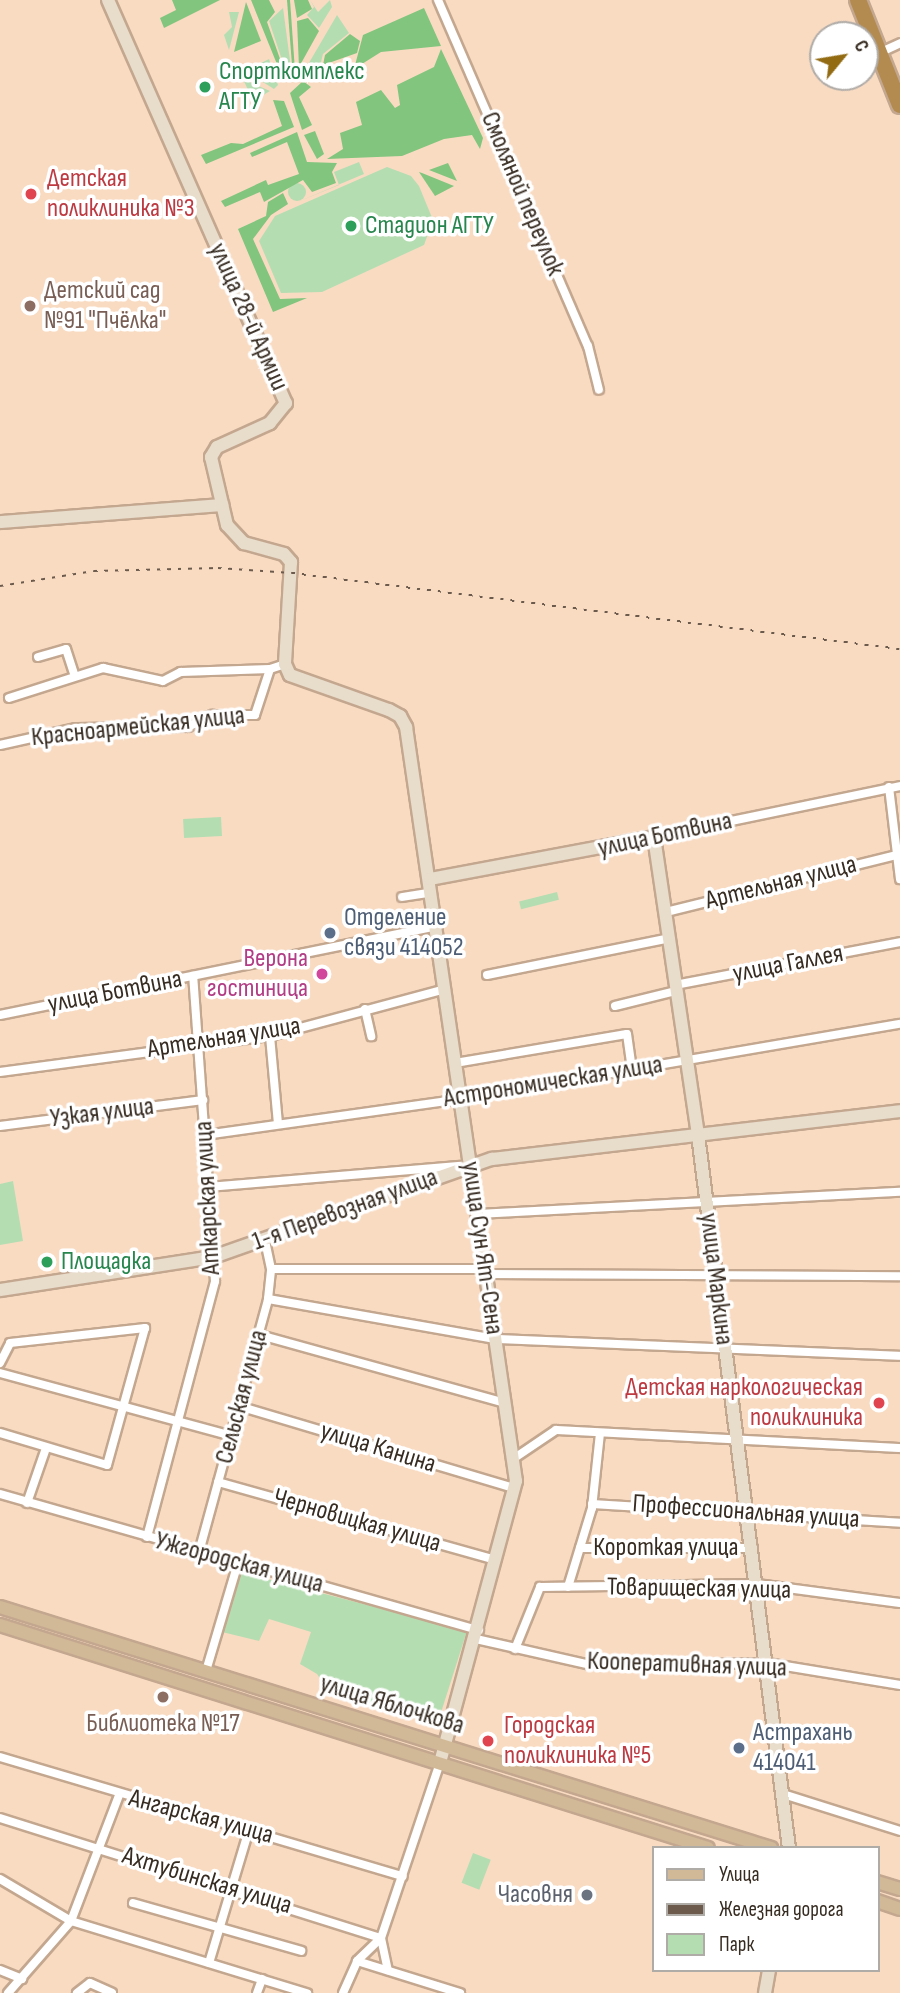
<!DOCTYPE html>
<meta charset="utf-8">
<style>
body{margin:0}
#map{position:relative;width:900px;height:1993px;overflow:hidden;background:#f9dbc2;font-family:"Sofia Sans Condensed",sans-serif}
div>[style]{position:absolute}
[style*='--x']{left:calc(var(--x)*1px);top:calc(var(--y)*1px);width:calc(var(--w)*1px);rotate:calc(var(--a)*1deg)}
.green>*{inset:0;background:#b5ddb2;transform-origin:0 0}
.round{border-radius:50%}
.forest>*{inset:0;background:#82c57e}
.roads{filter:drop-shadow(2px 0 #c4a78f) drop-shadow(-2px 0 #c4a78f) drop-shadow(0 2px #c4a78f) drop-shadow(0 -2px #c4a78f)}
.street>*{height:8px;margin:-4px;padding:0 4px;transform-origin:4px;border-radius:4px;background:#fff}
.secondary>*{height:12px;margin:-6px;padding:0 6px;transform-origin:6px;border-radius:6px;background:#e8dccb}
.primary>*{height:12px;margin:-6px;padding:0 6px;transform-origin:6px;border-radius:6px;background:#d1b997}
.highway>*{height:16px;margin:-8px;padding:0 8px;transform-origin:8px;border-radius:8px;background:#b38b51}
.rail>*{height:2px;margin-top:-1px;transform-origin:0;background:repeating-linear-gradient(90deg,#6c5b4d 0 3.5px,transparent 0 10.5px)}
.dots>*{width:19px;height:19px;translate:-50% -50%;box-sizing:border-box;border:4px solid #fff;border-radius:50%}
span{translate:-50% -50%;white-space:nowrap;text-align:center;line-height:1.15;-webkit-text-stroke:7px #fff;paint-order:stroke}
.leisure-label{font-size:26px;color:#27864d}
.left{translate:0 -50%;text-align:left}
.health-label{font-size:26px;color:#be3a42}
.right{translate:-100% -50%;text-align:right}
.street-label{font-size:26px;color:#372c22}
.education-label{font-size:26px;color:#785e54}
.service-label{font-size:26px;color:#4e5e75}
.hotel-label{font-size:26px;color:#b23c85}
.worship-label{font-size:26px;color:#5b616d}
.legend{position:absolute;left:652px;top:1846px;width:228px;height:126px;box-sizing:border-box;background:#fff;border:2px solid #afaba7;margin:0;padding:9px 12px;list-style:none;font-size:21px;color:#372c22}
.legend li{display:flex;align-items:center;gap:14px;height:35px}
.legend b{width:35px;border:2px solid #afaba7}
.north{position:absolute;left:809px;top:21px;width:70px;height:70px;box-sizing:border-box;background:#fff;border:2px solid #afaba7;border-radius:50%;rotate:60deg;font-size:19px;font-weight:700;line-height:28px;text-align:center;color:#372c22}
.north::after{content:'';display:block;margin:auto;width:24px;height:32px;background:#926b13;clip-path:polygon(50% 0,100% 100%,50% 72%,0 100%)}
</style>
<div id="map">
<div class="green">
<i style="clip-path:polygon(282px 0,291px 68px,286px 72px,269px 21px,283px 8px)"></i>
<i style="clip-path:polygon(310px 0,318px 12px,330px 0,332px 7px,319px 28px,307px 15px,314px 7px)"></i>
<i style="clip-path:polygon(229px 12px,239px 12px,229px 50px,224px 35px,232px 27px)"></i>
<i style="clip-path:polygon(337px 15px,349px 33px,323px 54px,320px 66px,303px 73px)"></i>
<i style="clip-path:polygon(269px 59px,278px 85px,274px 89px,245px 71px)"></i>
<i style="clip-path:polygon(243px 79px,270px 91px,253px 101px)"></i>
<i style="clip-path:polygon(359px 162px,364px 174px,295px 203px,339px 185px,334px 172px)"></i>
<i style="clip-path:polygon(387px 167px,411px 176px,419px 186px,433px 220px,424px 245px,322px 292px,281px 293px,259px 241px,275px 216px)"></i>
<i class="round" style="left:288px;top:183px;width:18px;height:18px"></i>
<i style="left:221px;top:817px;width:19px;height:38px;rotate:87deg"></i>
<i style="left:557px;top:892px;width:8px;height:39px;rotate:76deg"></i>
<i style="clip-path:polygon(13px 1181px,23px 1241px,0 1245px,0 1184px)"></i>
<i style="clip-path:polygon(241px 1572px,467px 1631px,437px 1725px,327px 1689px,317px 1674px,300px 1664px,311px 1632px,269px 1619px,259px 1641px,222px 1632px)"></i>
<i style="left:473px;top:1853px;width:19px;height:32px;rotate:21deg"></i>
</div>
<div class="forest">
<i style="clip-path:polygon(172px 0,220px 0,164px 28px,160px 18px,176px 10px)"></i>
<i style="clip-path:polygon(251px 0,269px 0,275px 12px,267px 22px,285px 73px,292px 72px,283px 79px)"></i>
<i style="clip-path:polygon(287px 0,290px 0,295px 71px,292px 65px)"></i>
<i style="clip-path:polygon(294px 0,308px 0,312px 9px,297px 18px)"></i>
<i style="clip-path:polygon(246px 2px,261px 41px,234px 52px)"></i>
<i style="clip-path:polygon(424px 8px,441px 46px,381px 52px,354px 69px,363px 35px)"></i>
<i style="clip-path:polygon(308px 18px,319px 31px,299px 67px,297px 21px)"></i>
<i style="clip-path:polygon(350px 34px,360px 41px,357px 53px,323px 65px,325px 55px)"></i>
<i style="clip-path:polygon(441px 49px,483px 138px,480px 149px,472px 135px,444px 139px,402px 156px,327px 159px,343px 149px,340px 133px,362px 125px,356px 102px,381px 90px,395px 108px,400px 105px,397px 85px,434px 67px)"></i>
<i style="clip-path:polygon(303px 81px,311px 87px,299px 97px,312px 125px,302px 130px,290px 93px)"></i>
<i style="clip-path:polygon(273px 100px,284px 101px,294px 127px,206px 164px,201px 155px,231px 143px,243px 144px,282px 126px)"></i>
<i style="clip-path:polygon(315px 131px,324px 154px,317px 159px,304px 135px)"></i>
<i style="clip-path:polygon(297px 132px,307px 162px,337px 163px,332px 172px,336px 183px,312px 192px,303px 180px,264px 202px,260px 192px,225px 207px,221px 201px,266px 180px,268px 185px,299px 174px,287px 142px,252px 157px,250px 153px)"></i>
<i style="clip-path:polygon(448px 163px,457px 181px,429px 170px)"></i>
<i style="clip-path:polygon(419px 172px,422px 173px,454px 186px,435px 196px)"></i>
<i style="clip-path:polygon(283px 193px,288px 204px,271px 215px,253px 239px,280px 299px,307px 298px,273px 312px,238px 229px,266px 216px,268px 202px)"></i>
</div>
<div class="roads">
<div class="street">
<i style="--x:438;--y:0;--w:377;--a:66.6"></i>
<i style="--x:588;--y:346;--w:45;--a:76"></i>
<i style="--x:879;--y:53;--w:23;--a:-25"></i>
<i style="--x:38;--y:657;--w:29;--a:-16"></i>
<i style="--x:66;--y:649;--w:28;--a:72"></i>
<i style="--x:9;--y:698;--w:99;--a:-17.7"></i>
<i style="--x:103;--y:668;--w:61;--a:12.2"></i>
<i style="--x:163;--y:681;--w:20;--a:-27"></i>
<i style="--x:181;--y:672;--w:89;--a:-1.9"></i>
<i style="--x:0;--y:745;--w:78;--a:-12.6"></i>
<i style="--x:76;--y:728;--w:112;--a:-0.5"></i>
<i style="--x:188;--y:727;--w:27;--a:-27"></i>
<i style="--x:212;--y:715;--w:43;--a:0"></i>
<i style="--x:255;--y:715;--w:48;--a:-71.9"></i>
<i style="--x:270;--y:669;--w:16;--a:-18"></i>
<i style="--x:889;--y:787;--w:93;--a:83.2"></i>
<i style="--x:654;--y:837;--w:251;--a:-11.7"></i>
<i style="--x:402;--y:897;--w:30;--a:-9"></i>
<i style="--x:666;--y:912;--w:238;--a:-13.9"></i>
<i style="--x:487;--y:975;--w:187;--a:-11.4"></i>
<i style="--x:675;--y:985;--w:229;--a:-10.8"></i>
<i style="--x:615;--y:1006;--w:63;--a:-13.8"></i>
<i style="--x:365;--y:1009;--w:28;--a:77"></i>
<i style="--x:0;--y:1015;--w:445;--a:-11.5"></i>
<i style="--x:270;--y:1036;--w:88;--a:84.8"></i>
<i style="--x:455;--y:1063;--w:174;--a:-9.6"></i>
<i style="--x:627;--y:1034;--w:35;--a:82"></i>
<i style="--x:0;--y:1072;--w:272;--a:-7.6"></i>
<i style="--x:270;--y:1036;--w:182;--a:-15"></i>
<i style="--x:0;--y:1126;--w:205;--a:-7.3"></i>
<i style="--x:205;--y:1135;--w:258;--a:-8"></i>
<i style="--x:460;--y:1099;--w:446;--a:-9.7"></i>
<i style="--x:209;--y:1187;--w:252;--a:-4.8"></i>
<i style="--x:477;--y:1214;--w:424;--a:-3"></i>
<i style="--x:271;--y:1269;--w:214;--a:0"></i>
<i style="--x:487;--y:1274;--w:413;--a:0.3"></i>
<i style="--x:268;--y:1299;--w:231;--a:10"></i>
<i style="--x:496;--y:1339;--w:404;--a:2.4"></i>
<i style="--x:260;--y:1335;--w:254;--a:15.5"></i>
<i style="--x:0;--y:1363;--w:22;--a:-63"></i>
<i style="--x:10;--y:1343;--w:136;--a:-6.3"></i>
<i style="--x:145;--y:1328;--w:142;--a:105.5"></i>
<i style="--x:107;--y:1465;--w:112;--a:-163.3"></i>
<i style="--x:0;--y:1373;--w:240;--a:15.2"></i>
<i style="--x:242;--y:1407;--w:284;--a:16.6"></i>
<i style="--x:513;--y:1459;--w:52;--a:-34"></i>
<i style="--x:556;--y:1430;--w:344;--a:3"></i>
<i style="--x:218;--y:1482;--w:289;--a:15.7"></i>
<i style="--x:0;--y:1494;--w:498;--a:15.9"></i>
<i style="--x:27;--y:1503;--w:58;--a:-70.9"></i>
<i style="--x:592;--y:1504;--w:309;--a:3.5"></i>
<i style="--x:147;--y:1537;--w:265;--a:-75.1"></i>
<i style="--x:215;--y:1281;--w:306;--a:-94.1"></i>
<i style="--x:580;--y:1548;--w:173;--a:0"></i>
<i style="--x:199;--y:1552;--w:262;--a:-74.7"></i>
<i style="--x:268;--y:1299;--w:30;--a:-84"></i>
<i style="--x:271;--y:1269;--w:29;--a:-102"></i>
<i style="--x:568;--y:1587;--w:83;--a:-73.1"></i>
<i style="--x:592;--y:1508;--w:75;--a:-83.9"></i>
<i style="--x:476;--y:1639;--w:117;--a:12.8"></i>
<i style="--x:590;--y:1665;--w:177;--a:-0.6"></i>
<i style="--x:767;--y:1663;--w:135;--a:9.4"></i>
<i style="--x:515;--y:1649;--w:67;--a:-68"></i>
<i style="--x:540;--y:1587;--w:217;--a:-0.8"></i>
<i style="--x:757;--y:1584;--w:144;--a:7.6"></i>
<i style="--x:206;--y:1671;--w:113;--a:-73.5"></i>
<i style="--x:0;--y:1757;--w:420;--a:16.5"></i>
<i style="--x:783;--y:1794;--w:123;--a:17.5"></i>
<i style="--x:0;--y:1818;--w:399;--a:17.5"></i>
<i style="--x:381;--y:1938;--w:33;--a:78"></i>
<i style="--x:0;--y:1879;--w:82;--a:30.6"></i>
<i style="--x:71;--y:1921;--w:247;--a:17"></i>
<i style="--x:133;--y:1903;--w:175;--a:15.9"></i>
<i style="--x:357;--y:1961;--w:108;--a:17.3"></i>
<i style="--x:209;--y:1963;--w:139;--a:-73.3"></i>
<i style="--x:0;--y:1970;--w:24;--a:22"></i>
<i style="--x:8;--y:1993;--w:96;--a:-48.8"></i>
<i style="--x:71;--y:1921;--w:135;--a:-69.1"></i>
<i style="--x:77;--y:1993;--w:16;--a:-38"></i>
<i style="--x:90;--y:1983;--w:24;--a:24"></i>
<i style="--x:257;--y:1993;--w:15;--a:-70"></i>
<i style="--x:343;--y:1993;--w:35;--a:-66"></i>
<i style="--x:357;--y:1961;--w:33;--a:-44"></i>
<i style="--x:381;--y:1938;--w:185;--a:-71.4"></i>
</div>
<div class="secondary">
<i style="--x:108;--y:0;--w:441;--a:66.2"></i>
<i style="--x:286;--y:403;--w:26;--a:129"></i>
<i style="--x:270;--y:423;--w:58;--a:155.6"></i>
<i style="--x:217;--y:447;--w:12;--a:121"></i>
<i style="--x:211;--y:457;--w:70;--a:76.8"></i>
<i style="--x:227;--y:525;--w:25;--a:47"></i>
<i style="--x:244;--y:543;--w:41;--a:15.4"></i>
<i style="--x:284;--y:554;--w:11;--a:49"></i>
<i style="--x:291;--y:562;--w:102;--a:93.4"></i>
<i style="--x:285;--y:664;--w:12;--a:66"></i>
<i style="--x:290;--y:675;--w:105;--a:19.5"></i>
<i style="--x:389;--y:710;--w:13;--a:29"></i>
<i style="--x:400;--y:716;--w:13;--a:61"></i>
<i style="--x:406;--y:727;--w:762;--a:81.7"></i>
<i style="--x:516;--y:1481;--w:292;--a:105.1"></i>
<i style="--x:0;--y:522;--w:223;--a:-4.4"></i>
<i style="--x:430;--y:879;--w:228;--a:-10.6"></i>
<i style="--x:654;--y:837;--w:301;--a:81.6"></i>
<i style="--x:698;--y:1135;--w:719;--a:82.73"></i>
<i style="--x:0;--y:1290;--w:216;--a:-8.8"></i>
<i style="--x:213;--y:1257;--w:296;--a:-19.4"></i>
<i style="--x:492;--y:1159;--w:411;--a:-6.7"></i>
<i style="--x:765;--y:1993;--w:23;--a:-80"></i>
</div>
<div class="primary">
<i style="--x:0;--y:1607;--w:808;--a:17.36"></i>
<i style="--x:0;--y:1625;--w:742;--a:17.48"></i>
<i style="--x:877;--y:1882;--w:24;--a:17"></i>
<i style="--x:877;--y:1901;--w:24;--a:19"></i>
</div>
<div class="highway">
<i style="--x:858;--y:0;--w:113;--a:68.2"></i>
</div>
</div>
<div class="rail">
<i style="--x:0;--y:586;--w:95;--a:-9.1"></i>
<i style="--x:94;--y:571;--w:124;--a:-1.4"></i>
<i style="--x:218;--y:568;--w:74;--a:3.9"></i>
<i style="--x:292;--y:573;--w:613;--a:7.13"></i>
</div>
<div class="dots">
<i style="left:205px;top:87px;background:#2e9e5b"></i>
<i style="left:31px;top:194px;background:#e0444e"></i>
<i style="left:351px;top:226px;background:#2e9e5b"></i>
<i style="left:30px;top:306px;background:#8d6e63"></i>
<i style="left:330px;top:933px;background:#5c6f8a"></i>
<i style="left:322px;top:974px;background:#d1479c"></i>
<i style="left:47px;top:1262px;background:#2e9e5b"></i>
<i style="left:879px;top:1403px;background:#e0444e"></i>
<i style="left:163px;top:1697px;background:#8d6e63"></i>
<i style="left:488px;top:1741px;background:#e0444e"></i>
<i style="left:739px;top:1748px;background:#5c6f8a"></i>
<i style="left:587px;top:1895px;background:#6b7280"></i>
</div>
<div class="leisure-label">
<span class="left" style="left:219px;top:87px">Спорткомплекс<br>АГТУ</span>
<span class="left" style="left:365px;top:226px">Стадион АГТУ</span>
<span class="left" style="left:61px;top:1262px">Площадка</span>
</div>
<div class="health-label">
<span class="left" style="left:47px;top:194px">Детская<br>поликлиника №3</span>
<span class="right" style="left:863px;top:1403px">Детская наркологическая<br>поликлиника</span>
<span class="left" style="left:504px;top:1741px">Городская<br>поликлиника №5</span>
</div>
<div class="street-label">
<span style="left:522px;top:194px;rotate:67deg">Смоляной переулок</span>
<span style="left:248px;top:317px;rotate:66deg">улица 28-й Армии</span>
<span style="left:138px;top:727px;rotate:-6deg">Красноармейская улица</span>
<span style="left:665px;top:835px;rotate:-12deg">улица Ботвина</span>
<span style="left:781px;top:883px;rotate:-14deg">Артельная улица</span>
<span style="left:788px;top:964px;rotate:-11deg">улица Галлея</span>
<span style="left:115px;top:992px;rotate:-11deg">улица Ботвина</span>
<span style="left:224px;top:1038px;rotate:-9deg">Артельная улица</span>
<span style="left:553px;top:1082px;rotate:-9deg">Астрономическая улица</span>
<span style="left:102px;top:1113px;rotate:-7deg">Узкая улица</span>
<span style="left:208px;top:1198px;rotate:-93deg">Аткарская улица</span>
<span style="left:345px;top:1210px;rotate:-20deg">1-я Перевозная улица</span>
<span style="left:482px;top:1248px;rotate:82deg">улица Сун Ят-Сена</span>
<span style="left:716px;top:1279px;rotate:83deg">улица Маркина</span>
<span style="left:242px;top:1397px;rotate:-75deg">Сельская улица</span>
<span style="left:378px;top:1448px;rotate:17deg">улица Канина</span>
<span style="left:746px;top:1512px;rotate:4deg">Профессиональная улица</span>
<span style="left:357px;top:1521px;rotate:16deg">Черновицкая улица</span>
<span style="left:666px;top:1548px">Короткая улица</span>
<span style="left:239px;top:1563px;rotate:15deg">Ужгородская улица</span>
<span style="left:699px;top:1589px;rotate:1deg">Товарищеская улица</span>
<span style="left:687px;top:1665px;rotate:2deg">Кооперативная улица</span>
<span style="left:392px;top:1705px;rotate:17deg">улица Яблочкова</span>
<span style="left:201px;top:1817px;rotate:15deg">Ангарская улица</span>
<span style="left:207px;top:1881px;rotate:17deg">Ахтубинская улица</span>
</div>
<div class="education-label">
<span class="left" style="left:44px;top:306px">Детский сад<br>№91 "Пчёлка"</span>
<span style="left:163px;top:1724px">Библиотека №17</span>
</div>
<div class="service-label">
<span class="left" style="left:344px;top:933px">Отделение<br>связи 414052</span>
<span class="left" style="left:753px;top:1748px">Астрахань<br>414041</span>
</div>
<div class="hotel-label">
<span class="right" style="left:308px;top:974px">Верона<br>гостиница</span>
</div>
<div class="worship-label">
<span class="right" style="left:573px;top:1895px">Часовня</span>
</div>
<ul class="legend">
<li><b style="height:9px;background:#d1b997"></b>Улица</li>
<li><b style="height:9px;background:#6c5b4d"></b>Железная дорога</li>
<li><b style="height:19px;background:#b5ddb2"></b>Парк</li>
</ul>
<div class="north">С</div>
</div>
